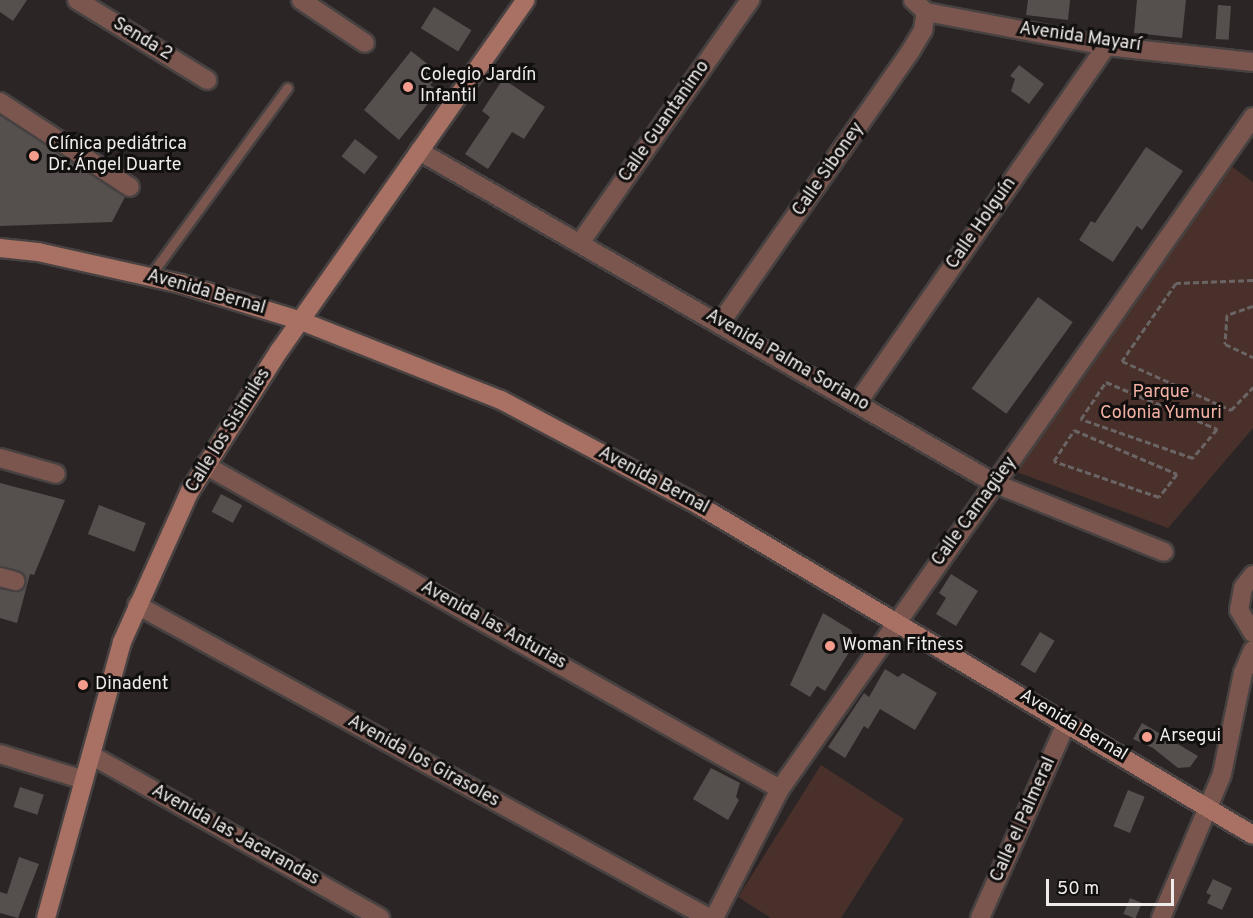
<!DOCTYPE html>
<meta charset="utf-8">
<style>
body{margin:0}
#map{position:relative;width:1253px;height:918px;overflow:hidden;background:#2b2625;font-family:Overpass,sans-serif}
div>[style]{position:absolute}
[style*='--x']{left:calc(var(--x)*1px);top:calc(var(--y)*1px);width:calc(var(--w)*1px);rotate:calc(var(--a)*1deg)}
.green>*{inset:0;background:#4a302b}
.building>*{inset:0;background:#554f4e;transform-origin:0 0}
.path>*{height:3px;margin-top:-1.5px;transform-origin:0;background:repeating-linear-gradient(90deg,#6a6564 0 6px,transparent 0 9px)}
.roads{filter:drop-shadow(2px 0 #474241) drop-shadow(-2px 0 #474241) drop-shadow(0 2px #474241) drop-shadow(0 -2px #474241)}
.lane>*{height:9px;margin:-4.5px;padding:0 4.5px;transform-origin:4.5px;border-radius:4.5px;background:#7a564f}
.street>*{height:18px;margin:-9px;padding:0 9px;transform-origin:9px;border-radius:9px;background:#7a564f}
.secondary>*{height:18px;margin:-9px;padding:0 9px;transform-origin:9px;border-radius:9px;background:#a97064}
.dots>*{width:16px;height:16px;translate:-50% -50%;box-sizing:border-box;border:3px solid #120f0f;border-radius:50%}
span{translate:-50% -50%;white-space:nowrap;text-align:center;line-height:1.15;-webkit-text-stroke:6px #120f0f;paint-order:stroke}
.street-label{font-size:18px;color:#f0eceb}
.poi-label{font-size:18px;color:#f0eceb}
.left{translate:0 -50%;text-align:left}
.park-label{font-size:18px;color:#f3b1a3}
.scale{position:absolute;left:1046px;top:879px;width:128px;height:27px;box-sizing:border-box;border:3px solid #f0eceb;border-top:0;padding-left:8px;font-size:18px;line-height:21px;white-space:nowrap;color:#f0eceb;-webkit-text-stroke:4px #120f0f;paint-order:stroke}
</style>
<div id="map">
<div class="green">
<i style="clip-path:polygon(1227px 163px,1253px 182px,1253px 428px,1168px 528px,1011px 470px)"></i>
<i style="clip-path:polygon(821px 765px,904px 819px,841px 918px,771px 918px,738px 897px)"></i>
</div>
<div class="building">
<i style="clip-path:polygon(0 0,27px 0,13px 21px,0 12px)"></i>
<i style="clip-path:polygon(1028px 0,1070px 0,1068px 20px,1026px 15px)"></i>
<i style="clip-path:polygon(1137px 0,1186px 0,1182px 38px,1134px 33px)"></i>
<i style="left:1218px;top:5px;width:13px;height:34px;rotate:4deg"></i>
<i style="left:434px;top:7px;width:44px;height:25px;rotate:32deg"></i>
<i style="clip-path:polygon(411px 51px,439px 73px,430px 85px,438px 91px,399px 140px,364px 110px)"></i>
<i style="clip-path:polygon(1019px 65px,1044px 84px,1029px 104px,1011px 91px,1015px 79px,1010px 76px)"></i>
<i style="clip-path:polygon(503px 79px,545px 107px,524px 139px,512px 132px,488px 169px,465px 154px,490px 117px,482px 111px)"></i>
<i style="clip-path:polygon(0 115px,125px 197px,112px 222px,0 226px)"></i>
<i style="left:355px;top:139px;width:29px;height:22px;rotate:38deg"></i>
<i style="clip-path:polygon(1146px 147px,1183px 171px,1142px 230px,1137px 226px,1113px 262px,1079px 240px,1091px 221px,1095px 223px)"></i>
<i style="left:1038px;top:297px;width:43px;height:113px;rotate:36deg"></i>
<i style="clip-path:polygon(0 483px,65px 500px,34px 575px,30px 574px,17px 623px,0 618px,0 589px,17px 592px,26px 583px,22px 573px,0 566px)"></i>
<i style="left:221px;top:494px;width:24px;height:20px;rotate:28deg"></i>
<i style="left:99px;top:505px;width:50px;height:31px;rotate:21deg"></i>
<i style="clip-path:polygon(951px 574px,978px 591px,956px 626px,936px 614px,946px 598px,939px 593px)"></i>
<i style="clip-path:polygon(823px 613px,851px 630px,856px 641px,825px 691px,817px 686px,810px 697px,790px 685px)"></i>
<i style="left:1040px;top:632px;width:17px;height:38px;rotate:31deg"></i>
<i style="clip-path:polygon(885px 669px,898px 677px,903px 673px,937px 693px,915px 730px,880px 709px,868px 729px,864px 726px,845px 758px,828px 747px,864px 693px,869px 697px)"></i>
<i style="clip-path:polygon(1142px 723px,1198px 756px,1190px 767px,1178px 768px,1153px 748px,1133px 739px)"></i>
<i style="clip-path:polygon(711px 768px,740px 783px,736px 797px,739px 800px,728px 820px,693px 799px)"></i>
<i style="left:20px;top:787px;width:25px;height:21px;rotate:18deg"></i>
<i style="left:1128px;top:790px;width:18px;height:39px;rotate:22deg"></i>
<i style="clip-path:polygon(19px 857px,39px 864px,18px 918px,0 913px,0 892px,7px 894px)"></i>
<i style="clip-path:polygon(1213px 879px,1232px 888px,1222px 910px,1207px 903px,1211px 895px,1206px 893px)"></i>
<i style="left:1130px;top:898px;width:13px;height:17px;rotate:23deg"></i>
</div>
<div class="path">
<i style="--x:1253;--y:280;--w:77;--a:177.8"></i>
<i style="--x:1176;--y:283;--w:95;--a:124.7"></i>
<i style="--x:1122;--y:361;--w:120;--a:24.2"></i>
<i style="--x:1231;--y:410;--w:32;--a:-46"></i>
<i style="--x:1253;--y:306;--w:28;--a:161"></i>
<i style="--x:1227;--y:315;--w:29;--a:94"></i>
<i style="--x:1225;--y:344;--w:31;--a:25"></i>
<i style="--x:1106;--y:382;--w:121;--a:22.9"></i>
<i style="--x:1217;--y:429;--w:38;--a:130"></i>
<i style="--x:1193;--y:458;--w:119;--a:-160.8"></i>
<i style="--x:1081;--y:419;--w:45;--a:-56"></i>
<i style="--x:1074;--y:430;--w:112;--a:23.1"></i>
<i style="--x:1177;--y:474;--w:29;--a:128"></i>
<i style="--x:1159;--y:497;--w:111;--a:-161.1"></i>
<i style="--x:1054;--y:461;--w:37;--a:-57"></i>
</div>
<div class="roads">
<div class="lane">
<i style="--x:150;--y:276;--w:233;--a:-53.9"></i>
</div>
<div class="street">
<i style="--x:77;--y:0;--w:153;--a:31.6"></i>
<i style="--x:301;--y:0;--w:77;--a:33.9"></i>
<i style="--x:913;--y:0;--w:18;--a:43"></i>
<i style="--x:926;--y:12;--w:183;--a:10.7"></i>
<i style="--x:1106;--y:46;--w:148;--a:6.2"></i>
<i style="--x:0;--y:102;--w:155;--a:33.2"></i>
<i style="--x:419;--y:151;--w:666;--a:29.99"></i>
<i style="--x:996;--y:484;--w:181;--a:22"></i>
<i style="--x:580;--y:243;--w:297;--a:-55"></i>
<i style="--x:721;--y:322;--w:330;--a:-55"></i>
<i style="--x:910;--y:52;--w:26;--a:-59"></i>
<i style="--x:923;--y:30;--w:18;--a:-81"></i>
<i style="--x:858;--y:402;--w:434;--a:-55.1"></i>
<i style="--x:0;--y:458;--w:58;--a:15.9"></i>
<i style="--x:205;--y:465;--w:660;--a:29.4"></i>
<i style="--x:1253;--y:575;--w:16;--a:128"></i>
<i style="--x:1243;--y:588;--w:22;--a:100"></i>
<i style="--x:1239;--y:610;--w:27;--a:59"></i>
<i style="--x:0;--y:577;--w:16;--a:15"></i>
<i style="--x:137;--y:605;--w:652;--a:28.69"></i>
<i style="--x:0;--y:754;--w:88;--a:17.2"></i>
<i style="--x:91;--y:755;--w:332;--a:29.4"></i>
<i style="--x:714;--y:918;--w:145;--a:-62.9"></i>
<i style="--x:780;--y:789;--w:822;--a:-54.86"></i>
<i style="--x:980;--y:918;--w:214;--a:-66.1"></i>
<i style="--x:1161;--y:918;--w:156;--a:-67"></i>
<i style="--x:1222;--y:774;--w:103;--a:-78.3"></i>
<i style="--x:1243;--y:673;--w:25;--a:-67"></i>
</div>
<div class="secondary">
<i style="--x:0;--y:248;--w:38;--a:6"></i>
<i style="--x:38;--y:252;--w:147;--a:12.6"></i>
<i style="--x:181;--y:284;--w:126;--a:17.1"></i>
<i style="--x:301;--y:321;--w:215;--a:21.6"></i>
<i style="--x:501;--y:400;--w:225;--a:28"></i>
<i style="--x:700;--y:506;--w:643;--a:30.75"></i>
<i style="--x:46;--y:918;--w:286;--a:-74.6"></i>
<i style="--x:122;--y:642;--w:166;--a:-65.8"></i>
<i style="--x:190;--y:491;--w:166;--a:-57.6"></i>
<i style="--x:279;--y:351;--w:429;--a:-54.9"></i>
</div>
</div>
<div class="dots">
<i style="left:408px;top:87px;background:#f49d8c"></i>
<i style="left:34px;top:156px;background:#f49d8c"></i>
<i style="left:830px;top:646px;background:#f49d8c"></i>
<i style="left:83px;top:685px;background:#f49d8c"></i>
<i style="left:1147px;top:737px;background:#f49d8c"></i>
</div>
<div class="street-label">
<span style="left:1080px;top:38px;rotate:8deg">Avenida Mayarí</span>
<span style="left:142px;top:40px;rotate:31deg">Senda 2</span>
<span style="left:665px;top:122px;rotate:-55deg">Calle Guantanimo</span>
<span style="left:829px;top:170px;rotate:-55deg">Calle Siboney</span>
<span style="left:982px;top:224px;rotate:-55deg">Calle Holguín</span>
<span style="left:206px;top:293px;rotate:16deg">Avenida Bernal</span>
<span style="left:787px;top:361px;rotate:30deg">Avenida Palma Soriano</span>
<span style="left:229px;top:431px;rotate:-58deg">Calle los Sisimiles</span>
<span style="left:653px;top:481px;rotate:28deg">Avenida Bernal</span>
<span style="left:975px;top:512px;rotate:-54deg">Calle Camagüey</span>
<span style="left:493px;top:626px;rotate:29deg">Avenida las Anturias</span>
<span style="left:1073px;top:726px;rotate:31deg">Avenida Bernal</span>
<span style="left:423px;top:762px;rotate:29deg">Avenida los Girasoles</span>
<span style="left:1024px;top:820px;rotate:-66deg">Calle el Palmeral</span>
<span style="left:235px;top:836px;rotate:29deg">Avenida las Jacarandas</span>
</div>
<div class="poi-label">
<span class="left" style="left:420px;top:87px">Colegio Jardín<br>Infantil</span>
<span class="left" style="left:48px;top:156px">Clínica pediátrica<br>Dr. Ángel Duarte</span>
<span class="left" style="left:842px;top:646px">Woman Fitness</span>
<span class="left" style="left:95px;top:685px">Dinadent</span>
<span class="left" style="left:1159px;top:737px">Arsegui</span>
</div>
<div class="park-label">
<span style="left:1161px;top:404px">Parque<br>Colonia Yumuri</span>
</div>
<div class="scale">50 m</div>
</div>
